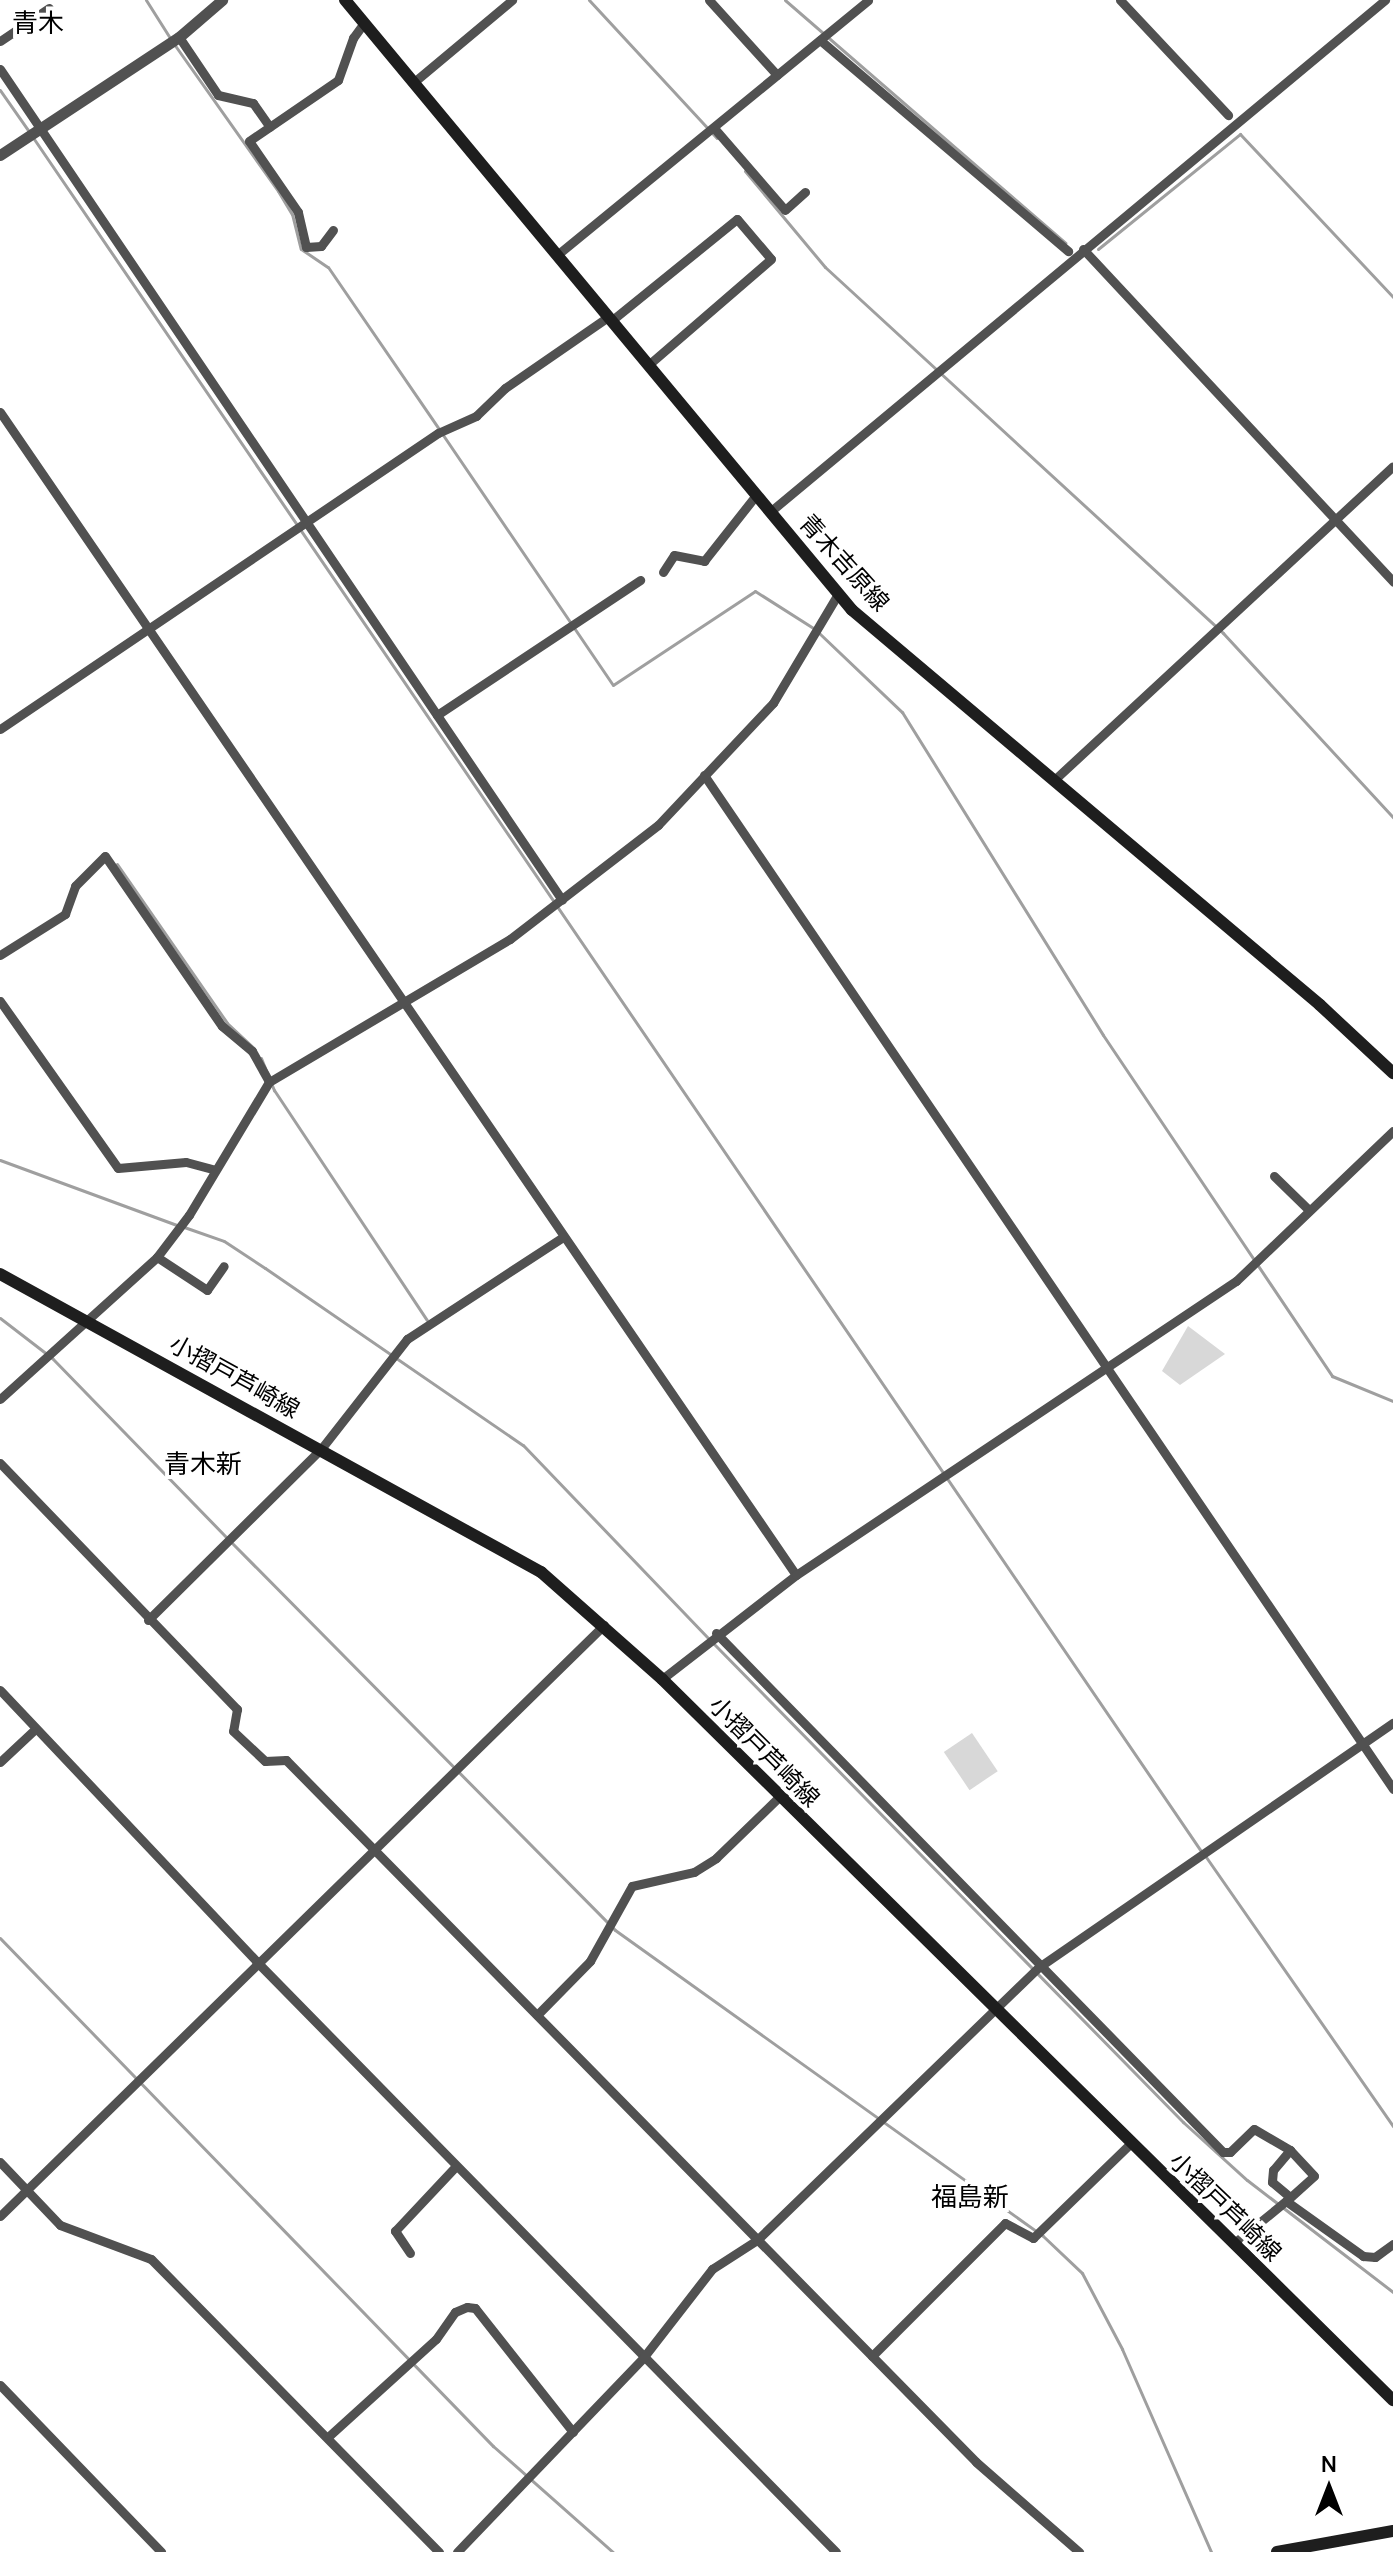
<!DOCTYPE html>
<meta charset="utf-8">
<style>
body{margin:0}
#map{position:relative;width:1393px;height:2552px;overflow:hidden;background:#fff;font-family:Manrope,"Noto Sans JP",sans-serif}
div>[style]{position:absolute}
[style*='--x']{left:calc(var(--x)*1px);top:calc(var(--y)*1px);width:calc(var(--w)*1px);rotate:calc(var(--a)*1deg)}
.green>*{inset:0;background:#d8d8d8;transform-origin:0 0}
.stream>*{height:3px;margin:-1.5px;padding:0 1.5px;transform-origin:1.5px;border-radius:1.5px;background:#9f9f9f}
.minor>*{height:9px;margin:-4.5px;padding:0 4.5px;transform-origin:4.5px;border-radius:4.5px;background:#515151}
.tertiary>*{height:11px;margin:-5.5px;padding:0 5.5px;transform-origin:5.5px;border-radius:5.5px;background:#515151}
.secondary>*{height:12px;margin:-6px;padding:0 6px;transform-origin:6px;border-radius:6px;background:#1e1e1e}
span{translate:-50% -50%;white-space:nowrap;text-align:center;line-height:1.15;-webkit-text-stroke:8px #fff;paint-order:stroke}
.street-label{font-size:24px;color:#000}
.neighbourhood-label{font-size:26px;color:#000}
.north{position:absolute;left:1289px;top:2448px;width:80px;height:80px;-webkit-text-stroke:6px #fff;paint-order:stroke;rotate:0deg;font-size:22px;font-weight:700;line-height:32px;text-align:center;color:#000}
.north::after{content:'';display:block;margin:auto;width:28px;height:36px;background:#000;clip-path:polygon(50% 0,100% 100%,50% 72%,0 100%)}
</style>
<div id="map">
<div class="green">
<i style="clip-path:polygon(1188px 1326px,1225px 1354px,1180px 1385px,1162px 1371px)"></i>
<i style="left:972px;top:1733px;width:46px;height:34px;rotate:56deg"></i>
</div>
<div class="stream">
<i style="--x:146;--y:0;--w:45;--a:57.7"></i>
<i style="--x:589;--y:0;--w:188;--a:47.2"></i>
<i style="--x:785;--y:0;--w:371;--a:40.9"></i>
<i style="--x:174;--y:44;--w:180;--a:54.7"></i>
<i style="--x:278;--y:191;--w:27;--a:59"></i>
<i style="--x:292;--y:214;--w:36;--a:76"></i>
<i style="--x:301;--y:249;--w:32;--a:34"></i>
<i style="--x:328;--y:267;--w:196;--a:55.6"></i>
<i style="--x:0;--y:90;--w:52;--a:55.1"></i>
<i style="--x:34;--y:139;--w:2072;--a:55.72"></i>
<i style="--x:745;--y:171;--w:125;--a:50.2"></i>
<i style="--x:825;--y:267;--w:541;--a:42.6"></i>
<i style="--x:1223;--y:633;--w:251;--a:47.3"></i>
<i style="--x:1098;--y:249;--w:183;--a:-39"></i>
<i style="--x:1240;--y:134;--w:224;--a:46.8"></i>
<i style="--x:443;--y:435;--w:302;--a:55.8"></i>
<i style="--x:613;--y:685;--w:170;--a:-33.5"></i>
<i style="--x:755;--y:591;--w:69;--a:32.5"></i>
<i style="--x:819;--y:633;--w:115;--a:43.6"></i>
<i style="--x:902;--y:712;--w:380;--a:58.1"></i>
<i style="--x:1103;--y:1035;--w:411;--a:56.1"></i>
<i style="--x:1332;--y:1376;--w:66;--a:22.3"></i>
<i style="--x:117;--y:864;--w:193;--a:55.3"></i>
<i style="--x:227;--y:1023;--w:37;--a:43"></i>
<i style="--x:261;--y:1058;--w:35;--a:68"></i>
<i style="--x:274;--y:1090;--w:276;--a:56.4"></i>
<i style="--x:0;--y:1160;--w:189;--a:20.2"></i>
<i style="--x:184;--y:1227;--w:42;--a:19.3"></i>
<i style="--x:224;--y:1241;--w:49;--a:33.4"></i>
<i style="--x:265;--y:1268;--w:313;--a:34.5"></i>
<i style="--x:523;--y:1445;--w:267;--a:46.2"></i>
<i style="--x:0;--y:1318;--w:66;--a:37.6"></i>
<i style="--x:52;--y:1358;--w:251;--a:45.8"></i>
<i style="--x:232;--y:1543;--w:544;--a:45.3"></i>
<i style="--x:615;--y:1930;--w:526;--a:35.56"></i>
<i style="--x:1043;--y:2236;--w:54;--a:43.5"></i>
<i style="--x:1082;--y:2273;--w:86;--a:62.2"></i>
<i style="--x:1122;--y:2349;--w:222;--a:66.3"></i>
<i style="--x:714;--y:1644;--w:670;--a:45.54"></i>
<i style="--x:1183;--y:2122;--w:86;--a:42.2"></i>
<i style="--x:1247;--y:2180;--w:184;--a:37.5"></i>
<i style="--x:1206;--y:1857;--w:328;--a:55.2"></i>
<i style="--x:0;--y:1938;--w:708;--a:45.86"></i>
<i style="--x:493;--y:2446;--w:160;--a:41.5"></i>
</div>
<div class="minor">
<i style="--x:709;--y:0;--w:101;--a:47.8"></i>
<i style="--x:1120;--y:0;--w:158;--a:46.8"></i>
<i style="--x:179;--y:37;--w:70;--a:56.1"></i>
<i style="--x:218;--y:95;--w:36;--a:13"></i>
<i style="--x:253;--y:103;--w:29;--a:55"></i>
<i style="--x:820;--y:40;--w:326;--a:40.4"></i>
<i style="--x:0;--y:41;--w:59;--a:-34"></i>
<i style="--x:0;--y:69;--w:1003;--a:55.93"></i>
<i style="--x:414;--y:82;--w:128;--a:-39.9"></i>
<i style="--x:714;--y:128;--w:108;--a:49.1"></i>
<i style="--x:785;--y:210;--w:27;--a:-42"></i>
<i style="--x:333;--y:230;--w:20;--a:127"></i>
<i style="--x:321;--y:246;--w:15;--a:176"></i>
<i style="--x:306;--y:247;--w:36;--a:-103"></i>
<i style="--x:298;--y:212;--w:86;--a:-124.6"></i>
<i style="--x:249;--y:141;--w:108;--a:-34.4"></i>
<i style="--x:338;--y:80;--w:45;--a:-70.3"></i>
<i style="--x:353;--y:38;--w:19;--a:-54"></i>
<i style="--x:1083;--y:249;--w:455;--a:47"></i>
<i style="--x:557;--y:255;--w:402;--a:-39.3"></i>
<i style="--x:611;--y:321;--w:162;--a:-39"></i>
<i style="--x:737;--y:219;--w:52;--a:49.6"></i>
<i style="--x:771;--y:259;--w:162;--a:139.2"></i>
<i style="--x:0;--y:412;--w:1409;--a:55.61"></i>
<i style="--x:771;--y:511;--w:799;--a:-39.77"></i>
<i style="--x:663;--y:572;--w:20;--a:-57"></i>
<i style="--x:674;--y:555;--w:31;--a:11"></i>
<i style="--x:704;--y:561;--w:85;--a:-51.7"></i>
<i style="--x:437;--y:715;--w:244;--a:-33.6"></i>
<i style="--x:0;--y:729;--w:529;--a:-34.05"></i>
<i style="--x:438;--y:433;--w:42;--a:-24.1"></i>
<i style="--x:476;--y:416;--w:40;--a:-44"></i>
<i style="--x:505;--y:388;--w:125;--a:-34.6"></i>
<i style="--x:704;--y:775;--w:1226;--a:55.8"></i>
<i style="--x:1053;--y:781;--w:463;--a:-42.8"></i>
<i style="--x:0;--y:955;--w:77;--a:-32.2"></i>
<i style="--x:65;--y:914;--w:30;--a:-70"></i>
<i style="--x:75;--y:886;--w:42;--a:-45"></i>
<i style="--x:105;--y:856;--w:206;--a:55.5"></i>
<i style="--x:222;--y:1026;--w:39;--a:40"></i>
<i style="--x:252;--y:1051;--w:35;--a:61"></i>
<i style="--x:0;--y:1001;--w:204;--a:54.8"></i>
<i style="--x:118;--y:1168;--w:68;--a:-5"></i>
<i style="--x:186;--y:1162;--w:30;--a:15"></i>
<i style="--x:1274;--y:1176;--w:49;--a:44.2"></i>
<i style="--x:157;--y:1257;--w:60;--a:33.4"></i>
<i style="--x:207;--y:1290;--w:29;--a:-55"></i>
<i style="--x:0;--y:1399;--w:212;--a:-42.1"></i>
<i style="--x:157;--y:1257;--w:53;--a:-52.7"></i>
<i style="--x:189;--y:1215;--w:155;--a:-59"></i>
<i style="--x:269;--y:1082;--w:280;--a:-30.7"></i>
<i style="--x:510;--y:939;--w:187;--a:-37.6"></i>
<i style="--x:658;--y:825;--w:168;--a:-46.7"></i>
<i style="--x:773;--y:703;--w:127;--a:-59.2"></i>
<i style="--x:0;--y:1463;--w:342;--a:46.1"></i>
<i style="--x:237;--y:1709;--w:22;--a:100"></i>
<i style="--x:233;--y:1731;--w:44;--a:43.2"></i>
<i style="--x:265;--y:1761;--w:21;--a:-3"></i>
<i style="--x:286;--y:1760;--w:984;--a:45.49"></i>
<i style="--x:976;--y:2462;--w:137;--a:41.1"></i>
<i style="--x:148;--y:1620;--w:243;--a:-44.7"></i>
<i style="--x:321;--y:1449;--w:140;--a:-52"></i>
<i style="--x:407;--y:1339;--w:186;--a:-33.2"></i>
<i style="--x:716;--y:1633;--w:726;--a:45.67"></i>
<i style="--x:1223;--y:2152;--w:7;--a:0"></i>
<i style="--x:1230;--y:2152;--w:33;--a:-44"></i>
<i style="--x:1254;--y:2129;--w:42;--a:30.3"></i>
<i style="--x:1290;--y:2150;--w:35;--a:47"></i>
<i style="--x:1314;--y:2176;--w:38;--a:138"></i>
<i style="--x:662;--y:1679;--w:170;--a:-37.8"></i>
<i style="--x:796;--y:1575;--w:529;--a:-33.75"></i>
<i style="--x:1236;--y:1281;--w:217;--a:-43.7"></i>
<i style="--x:0;--y:1690;--w:373;--a:46.6"></i>
<i style="--x:256;--y:1961;--w:828;--a:45.54"></i>
<i style="--x:0;--y:1762;--w:45;--a:-43.2"></i>
<i style="--x:537;--y:2015;--w:76;--a:-45.5"></i>
<i style="--x:590;--y:1961;--w:86;--a:-60.8"></i>
<i style="--x:632;--y:1886;--w:64;--a:-12.7"></i>
<i style="--x:694;--y:1872;--w:26;--a:-32"></i>
<i style="--x:716;--y:1858;--w:88;--a:-44.1"></i>
<i style="--x:1290;--y:2150;--w:26;--a:130"></i>
<i style="--x:1273;--y:2170;--w:12;--a:95"></i>
<i style="--x:1272;--y:2182;--w:23;--a:40"></i>
<i style="--x:0;--y:2162;--w:87;--a:46.4"></i>
<i style="--x:60;--y:2225;--w:97;--a:20.5"></i>
<i style="--x:151;--y:2259;--w:411;--a:45.5"></i>
<i style="--x:0;--y:2216;--w:845;--a:-44.38"></i>
<i style="--x:1233;--y:2244;--w:68;--a:-39.1"></i>
<i style="--x:1286;--y:2201;--w:95;--a:35.5"></i>
<i style="--x:1363;--y:2256;--w:12;--a:5"></i>
<i style="--x:1375;--y:2257;--w:22;--a:-36"></i>
<i style="--x:410;--y:2253;--w:27;--a:-124"></i>
<i style="--x:395;--y:2231;--w:89;--a:-46.8"></i>
<i style="--x:872;--y:2356;--w:188;--a:-45"></i>
<i style="--x:1005;--y:2223;--w:32;--a:28"></i>
<i style="--x:1033;--y:2238;--w:136;--a:-44.1"></i>
<i style="--x:0;--y:2385;--w:232;--a:46"></i>
<i style="--x:329;--y:2436;--w:144;--a:-42.2"></i>
<i style="--x:436;--y:2339;--w:33;--a:-55"></i>
<i style="--x:455;--y:2312;--w:13;--a:-23"></i>
<i style="--x:467;--y:2307;--w:8;--a:7"></i>
<i style="--x:475;--y:2308;--w:158;--a:51.7"></i>
<i style="--x:457;--y:2552;--w:269;--a:-46.2"></i>
<i style="--x:643;--y:2358;--w:113;--a:-52.2"></i>
<i style="--x:712;--y:2269;--w:54;--a:-32.8"></i>
<i style="--x:757;--y:2240;--w:392;--a:-44.1"></i>
<i style="--x:1039;--y:1967;--w:430;--a:-34.6"></i>
</div>
<div class="tertiary">
<i style="--x:0;--y:155;--w:214;--a:-33.4"></i>
<i style="--x:179;--y:37;--w:57;--a:-40.7"></i>
</div>
<div class="secondary">
<i style="--x:345;--y:0;--w:793;--a:50.27"></i>
<i style="--x:852;--y:610;--w:612;--a:40.16"></i>
<i style="--x:1320;--y:1005;--w:100;--a:43"></i>
<i style="--x:0;--y:1274;--w:618;--a:28.85"></i>
<i style="--x:541;--y:1572;--w:162;--a:41.5"></i>
<i style="--x:662;--y:1679;--w:1027;--a:44.61"></i>
<i style="--x:1277;--y:2552;--w:118;--a:-10.3"></i>
</div>
<div class="street-label">
<span style="left:845px;top:562px;rotate:48deg">青木吉原線</span>
<span style="left:235px;top:1376px;rotate:29deg">小摺戸芦崎線</span>
<span style="left:765px;top:1751px;rotate:45deg">小摺戸芦崎線</span>
<span style="left:1226px;top:2206px;rotate:44deg">小摺戸芦崎線</span>
</div>
<div class="neighbourhood-label">
<span style="left:38px;top:23px">青木</span>
<span style="left:203px;top:1464px">青木新</span>
<span style="left:970px;top:2197px">福島新</span>
</div>
<div class="north">N</div>
</div>
